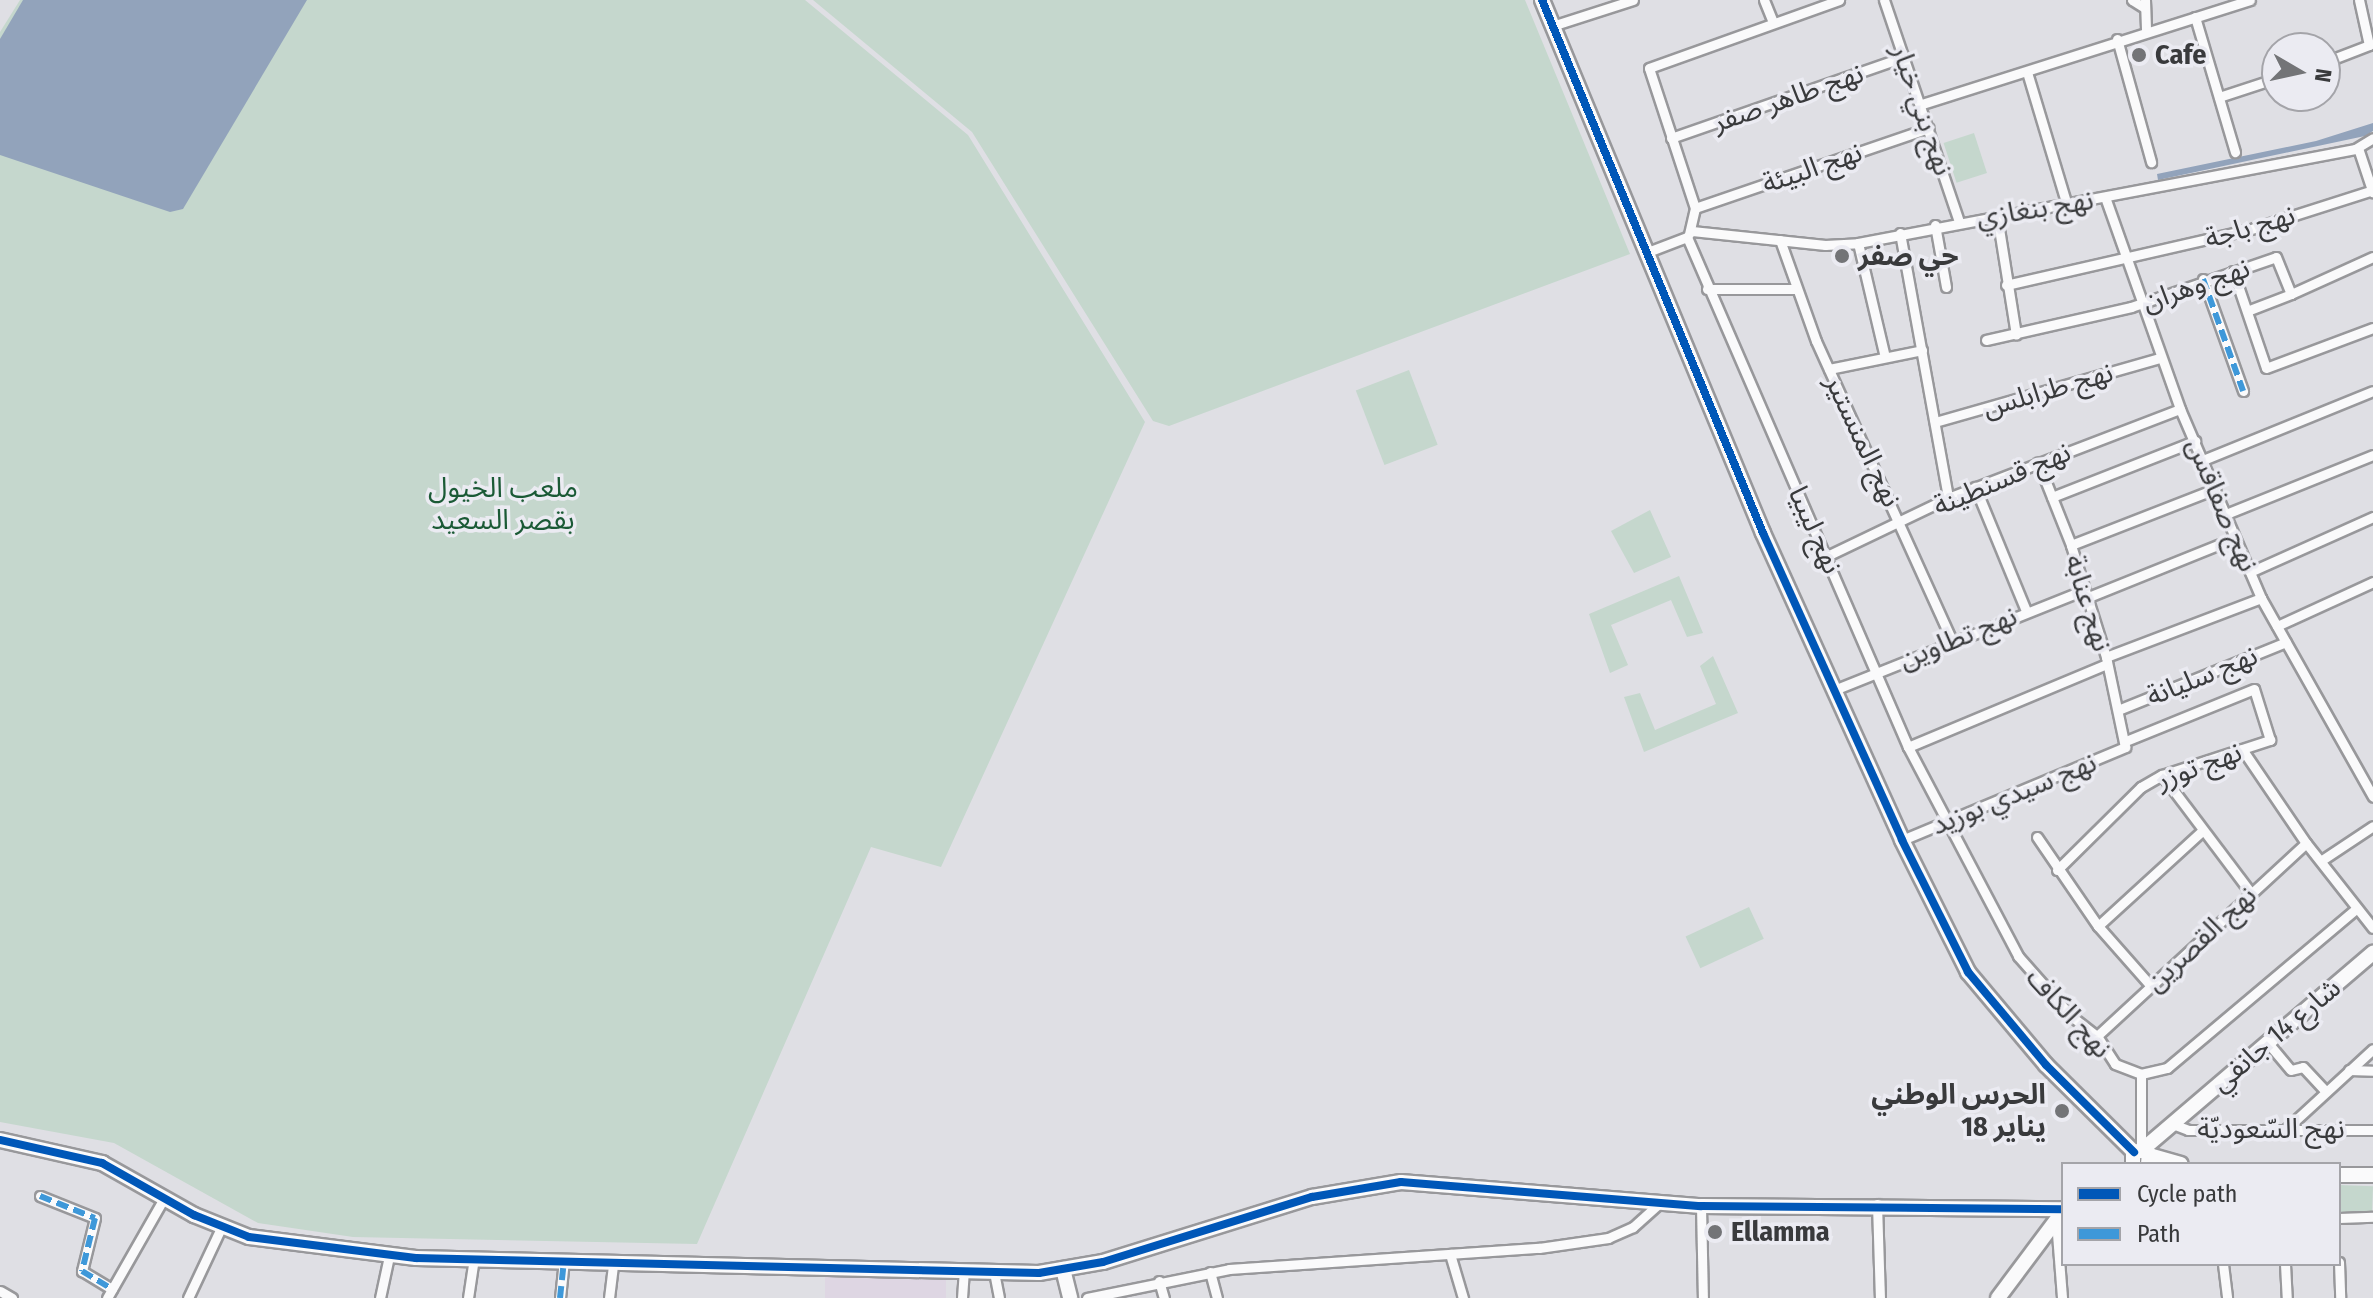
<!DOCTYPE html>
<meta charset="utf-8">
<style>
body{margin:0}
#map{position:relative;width:2373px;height:1298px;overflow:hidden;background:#dfdfe4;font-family:"Fira Sans Condensed","Noto Sans Arabic",sans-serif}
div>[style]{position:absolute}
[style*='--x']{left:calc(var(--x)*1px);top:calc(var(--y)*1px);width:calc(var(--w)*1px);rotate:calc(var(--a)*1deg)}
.industrial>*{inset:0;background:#ded6e3;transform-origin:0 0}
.green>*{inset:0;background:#c5d7cd;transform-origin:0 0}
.water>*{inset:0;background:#92a3bb}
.roads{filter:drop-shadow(2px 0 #98989b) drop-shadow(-2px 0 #98989b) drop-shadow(0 2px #98989b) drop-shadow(0 -2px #98989b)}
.street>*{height:9px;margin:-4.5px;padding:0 4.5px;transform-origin:4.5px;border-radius:4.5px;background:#fafafb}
.secondary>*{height:14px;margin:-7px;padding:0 7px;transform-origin:7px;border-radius:7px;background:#fafafb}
.quiet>*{height:6px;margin-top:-3px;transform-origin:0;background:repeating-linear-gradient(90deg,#3e98d9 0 12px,transparent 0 18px)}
.cycleway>*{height:8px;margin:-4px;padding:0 4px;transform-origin:4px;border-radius:4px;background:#0057b8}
.dots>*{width:22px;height:22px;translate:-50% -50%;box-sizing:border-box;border:4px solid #ebebf2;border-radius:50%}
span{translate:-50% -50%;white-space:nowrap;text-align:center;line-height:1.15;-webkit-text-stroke:7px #ebebf2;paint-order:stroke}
.poi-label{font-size:28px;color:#393a3c;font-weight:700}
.left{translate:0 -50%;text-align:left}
.right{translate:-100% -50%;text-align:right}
.street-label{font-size:28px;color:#393a3c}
.park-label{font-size:28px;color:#1b5a36}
.legend{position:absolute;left:2061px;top:1162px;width:280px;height:104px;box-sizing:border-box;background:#ebebf2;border:2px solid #a4a4a9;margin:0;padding:10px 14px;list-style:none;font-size:24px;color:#393a3c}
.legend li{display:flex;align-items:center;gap:16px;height:40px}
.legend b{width:40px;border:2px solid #a4a4a9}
.north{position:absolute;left:2261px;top:32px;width:80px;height:80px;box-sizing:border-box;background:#ebebf2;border:2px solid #a4a4a9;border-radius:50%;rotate:99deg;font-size:22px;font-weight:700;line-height:32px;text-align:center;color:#393a3c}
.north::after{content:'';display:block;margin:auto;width:28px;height:36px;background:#737477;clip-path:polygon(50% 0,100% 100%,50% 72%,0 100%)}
</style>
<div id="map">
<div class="industrial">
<i style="left:825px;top:1277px;width:121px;height:21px"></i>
</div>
<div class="green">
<i style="clip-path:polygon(20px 0,805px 0,968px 135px,1145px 422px,941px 867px,871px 847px,697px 1244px,353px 1237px,258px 1223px,114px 1143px,0 1122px,0 32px)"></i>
<i style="clip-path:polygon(813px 0,1525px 0,1630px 254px,1169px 426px,1153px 421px,972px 132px)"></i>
<i style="left:1974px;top:133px;width:42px;height:32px;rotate:72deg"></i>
<i style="left:1409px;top:370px;width:80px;height:57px;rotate:69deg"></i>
<i style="clip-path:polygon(1650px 510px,1671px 557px,1634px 573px,1611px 531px)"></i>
<i style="clip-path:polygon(1679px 576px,1703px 633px,1687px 637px,1671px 600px,1611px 625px,1628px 665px,1610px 673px,1589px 614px)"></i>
<i style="clip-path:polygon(1713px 656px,1738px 713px,1644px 752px,1624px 697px,1640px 693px,1655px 730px,1716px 704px,1700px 666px)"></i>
<i style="left:1749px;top:907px;width:35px;height:70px;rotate:65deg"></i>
<i style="left:2339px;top:1185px;width:34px;height:28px;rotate:2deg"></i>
</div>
<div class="water">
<i style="clip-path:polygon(23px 0,307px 0,183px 209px,170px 212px,0 155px,0 39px)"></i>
<i style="clip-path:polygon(2373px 123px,2373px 131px,2365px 136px,2158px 180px,2157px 174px,2316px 141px)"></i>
</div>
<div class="roads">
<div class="street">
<i style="--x:1764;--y:0;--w:24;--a:68"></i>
<i style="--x:1884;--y:0;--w:233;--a:71.3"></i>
<i style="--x:2132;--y:0;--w:15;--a:32"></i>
<i style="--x:2145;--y:0;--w:29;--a:88"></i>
<i style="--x:2195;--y:17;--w:141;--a:73.5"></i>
<i style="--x:1552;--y:26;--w:85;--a:-17.8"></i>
<i style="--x:2117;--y:39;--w:128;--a:74.5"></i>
<i style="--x:2325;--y:62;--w:47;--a:-21.1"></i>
<i style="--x:2369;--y:45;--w:46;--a:-102.5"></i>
<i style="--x:2027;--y:72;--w:136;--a:73.3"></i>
<i style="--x:2219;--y:97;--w:61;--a:-18.1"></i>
<i style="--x:1922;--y:104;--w:344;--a:-17.6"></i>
<i style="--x:1671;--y:138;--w:247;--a:-19.2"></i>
<i style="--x:2358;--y:148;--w:47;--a:71.6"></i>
<i style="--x:2105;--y:197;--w:225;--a:70.5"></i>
<i style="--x:2180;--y:409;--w:206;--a:66.8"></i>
<i style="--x:2261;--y:598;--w:228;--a:60.6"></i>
<i style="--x:1695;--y:208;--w:247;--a:-18.9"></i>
<i style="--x:1997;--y:216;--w:120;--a:80.9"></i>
<i style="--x:1935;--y:225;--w:63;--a:79.9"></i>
<i style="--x:1692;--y:231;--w:134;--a:6"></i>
<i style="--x:1825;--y:245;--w:33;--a:-3"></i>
<i style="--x:1858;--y:243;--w:506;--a:-10.71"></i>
<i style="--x:2355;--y:149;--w:21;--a:-31"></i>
<i style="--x:1900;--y:233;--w:269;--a:79.7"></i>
<i style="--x:1689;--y:234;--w:27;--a:-77"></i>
<i style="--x:1695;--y:208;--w:147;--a:-108.2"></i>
<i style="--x:1649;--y:68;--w:202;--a:-19.7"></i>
<i style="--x:1687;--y:237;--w:556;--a:66.57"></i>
<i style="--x:1908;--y:747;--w:236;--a:62.2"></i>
<i style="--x:2018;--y:956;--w:80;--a:48.5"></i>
<i style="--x:2071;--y:1016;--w:33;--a:38"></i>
<i style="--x:2097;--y:1036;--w:33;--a:57"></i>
<i style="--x:2115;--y:1064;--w:28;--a:21"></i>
<i style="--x:2141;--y:1074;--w:27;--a:-13"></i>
<i style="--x:2167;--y:1068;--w:248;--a:-40.1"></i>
<i style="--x:1780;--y:240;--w:107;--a:70.4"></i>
<i style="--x:1816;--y:341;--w:327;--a:65.6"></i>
<i style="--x:1858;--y:243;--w:117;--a:76.7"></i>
<i style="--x:1645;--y:253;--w:45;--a:-20.9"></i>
<i style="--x:2233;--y:271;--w:102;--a:71.2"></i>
<i style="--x:2266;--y:368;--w:114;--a:-20.5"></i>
<i style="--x:2203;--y:279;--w:119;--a:70.3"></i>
<i style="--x:2006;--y:285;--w:254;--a:-12.9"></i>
<i style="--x:2254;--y:228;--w:125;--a:-17.7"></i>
<i style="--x:1707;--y:289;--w:87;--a:0"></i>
<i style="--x:2247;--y:311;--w:47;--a:-21.1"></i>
<i style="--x:1986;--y:340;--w:149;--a:-12.8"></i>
<i style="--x:2131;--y:307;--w:153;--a:-19"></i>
<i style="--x:2276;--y:257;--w:40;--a:68"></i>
<i style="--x:2291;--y:294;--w:90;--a:-24.3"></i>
<i style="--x:1829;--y:369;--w:95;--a:-11.5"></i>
<i style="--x:1935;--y:422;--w:234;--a:-15.9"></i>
<i style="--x:2203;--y:460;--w:183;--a:-22.1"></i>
<i style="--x:1975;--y:487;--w:134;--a:67.6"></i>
<i style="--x:2052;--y:497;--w:154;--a:-21.4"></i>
<i style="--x:2226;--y:514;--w:158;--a:-21.9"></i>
<i style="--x:2071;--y:545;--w:155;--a:-21.3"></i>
<i style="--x:1827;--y:556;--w:134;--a:-25.6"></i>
<i style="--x:1948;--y:498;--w:248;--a:-21"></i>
<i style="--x:2250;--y:572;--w:135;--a:-24.1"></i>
<i style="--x:2086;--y:598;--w:161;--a:-21.9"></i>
<i style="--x:2277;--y:626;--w:106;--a:-24.6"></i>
<i style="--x:2106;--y:657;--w:166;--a:-20.8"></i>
<i style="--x:1834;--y:690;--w:269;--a:-21.8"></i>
<i style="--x:2118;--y:710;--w:181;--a:-22"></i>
<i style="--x:1908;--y:747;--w:215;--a:-22.7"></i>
<i style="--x:2242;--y:749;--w:114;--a:55.8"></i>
<i style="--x:2306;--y:843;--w:108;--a:51.8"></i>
<i style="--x:2162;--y:775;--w:148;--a:53"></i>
<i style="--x:2037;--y:837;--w:108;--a:55.6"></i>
<i style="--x:2098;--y:926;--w:79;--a:48.6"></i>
<i style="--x:1902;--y:840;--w:242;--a:-22.6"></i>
<i style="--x:2125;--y:747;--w:92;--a:-101.9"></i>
<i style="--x:2106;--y:657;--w:117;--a:-107.4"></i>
<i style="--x:2071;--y:545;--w:89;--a:-111.7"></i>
<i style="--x:2322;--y:860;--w:61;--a:-33.7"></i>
<i style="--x:2057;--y:870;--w:118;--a:-44.7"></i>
<i style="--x:2141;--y:787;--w:24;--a:-30"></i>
<i style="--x:2162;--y:775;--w:114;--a:-18"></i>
<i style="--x:2270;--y:740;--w:53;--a:-107.4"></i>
<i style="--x:2254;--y:689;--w:138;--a:157.9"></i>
<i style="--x:2098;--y:926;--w:141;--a:-42.4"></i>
<i style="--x:2097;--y:1036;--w:284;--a:-42.7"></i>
<i style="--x:2268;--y:1043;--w:35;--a:50"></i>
<i style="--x:2291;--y:1070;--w:12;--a:-14"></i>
<i style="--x:2303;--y:1067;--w:33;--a:47"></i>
<i style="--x:2349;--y:1070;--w:24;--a:2"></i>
<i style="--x:2141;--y:1074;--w:76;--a:90"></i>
<i style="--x:2170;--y:1123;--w:19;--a:21"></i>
<i style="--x:2188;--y:1130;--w:185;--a:0"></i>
<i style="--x:2286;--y:1129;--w:118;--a:-42.6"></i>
<i style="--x:40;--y:1196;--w:59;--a:21.8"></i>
<i style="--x:95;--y:1218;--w:55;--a:103.8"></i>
<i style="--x:82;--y:1271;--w:35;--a:31"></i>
<i style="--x:1877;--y:1204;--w:94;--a:88.2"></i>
<i style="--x:1701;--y:1206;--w:92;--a:88.8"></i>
<i style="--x:2339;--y:1218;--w:34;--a:-2"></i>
<i style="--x:2056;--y:1221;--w:77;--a:85.5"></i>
<i style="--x:1450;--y:1254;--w:46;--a:73.5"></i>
<i style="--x:2339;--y:1262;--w:36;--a:88"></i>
<i style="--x:2223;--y:1264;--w:34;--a:83"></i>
<i style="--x:2285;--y:1264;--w:34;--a:87"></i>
<i style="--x:994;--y:1272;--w:26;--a:79"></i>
<i style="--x:1210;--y:1272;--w:27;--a:75"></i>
<i style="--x:1159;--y:1281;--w:18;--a:74"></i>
<i style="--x:0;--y:1291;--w:14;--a:30"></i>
<i style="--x:107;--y:1298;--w:115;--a:-60.3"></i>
<i style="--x:188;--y:1298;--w:77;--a:-64.8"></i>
<i style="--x:380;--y:1298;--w:43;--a:-77.9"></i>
<i style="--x:468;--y:1298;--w:40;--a:-81.5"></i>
<i style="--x:560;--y:1298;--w:38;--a:-84"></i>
<i style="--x:609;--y:1298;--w:35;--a:-83"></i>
<i style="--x:962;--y:1298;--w:27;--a:-86"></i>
<i style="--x:1087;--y:1298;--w:145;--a:-11.5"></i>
<i style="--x:1229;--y:1269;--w:311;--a:-3.9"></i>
<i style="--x:1539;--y:1248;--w:70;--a:-8.2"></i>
<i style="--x:1608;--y:1238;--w:27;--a:-24"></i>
<i style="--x:1633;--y:1227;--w:36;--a:-42"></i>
</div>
<div class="secondary">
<i style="--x:1542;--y:0;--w:577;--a:67.48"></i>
<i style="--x:1763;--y:533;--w:337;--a:65.6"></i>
<i style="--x:1902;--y:840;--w:148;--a:63.4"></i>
<i style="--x:1968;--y:972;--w:121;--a:50"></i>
<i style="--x:2046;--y:1065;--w:124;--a:44.7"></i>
<i style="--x:0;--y:1140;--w:105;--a:12.7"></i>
<i style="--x:102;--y:1163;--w:106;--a:29.5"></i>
<i style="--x:194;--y:1215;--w:59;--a:21.8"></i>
<i style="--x:249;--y:1237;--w:168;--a:7.2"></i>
<i style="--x:416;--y:1258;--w:623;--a:1.38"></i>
<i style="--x:1039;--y:1273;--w:65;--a:-9.8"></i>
<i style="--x:1103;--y:1262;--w:219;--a:-17.3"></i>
<i style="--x:1312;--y:1197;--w:90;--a:-9.6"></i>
<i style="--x:1401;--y:1182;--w:301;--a:4.6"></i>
<i style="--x:1701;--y:1206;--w:362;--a:0.5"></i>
<i style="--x:2142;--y:1150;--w:304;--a:-40.5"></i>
<i style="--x:2149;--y:1155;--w:33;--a:16"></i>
<i style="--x:2133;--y:1164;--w:10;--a:-90"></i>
<i style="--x:2133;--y:1154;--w:9;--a:-27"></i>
<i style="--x:2141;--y:1150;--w:9;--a:27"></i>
<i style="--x:2149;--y:1154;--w:10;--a:96"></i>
<i style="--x:2339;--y:1175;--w:34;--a:0"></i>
<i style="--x:1063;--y:1269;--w:30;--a:76"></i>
<i style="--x:1998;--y:1298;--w:109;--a:-53.2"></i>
</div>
</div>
<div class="quiet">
<i style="--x:2203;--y:279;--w:119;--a:70.3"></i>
<i style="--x:40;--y:1196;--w:59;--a:21.8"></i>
<i style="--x:95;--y:1218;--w:55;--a:103.8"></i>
<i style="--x:82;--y:1271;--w:35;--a:31"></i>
<i style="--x:560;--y:1298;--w:38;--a:-84"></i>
</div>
<div class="cycleway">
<i style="--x:1542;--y:0;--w:577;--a:67.48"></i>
<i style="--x:1763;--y:533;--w:337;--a:65.6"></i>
<i style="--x:1902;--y:840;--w:148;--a:63.4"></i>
<i style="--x:1968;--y:972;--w:121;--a:50"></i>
<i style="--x:2046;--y:1065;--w:124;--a:44.7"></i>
<i style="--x:0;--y:1140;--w:105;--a:12.7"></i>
<i style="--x:102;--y:1163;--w:106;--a:29.5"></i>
<i style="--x:194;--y:1215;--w:59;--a:21.8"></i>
<i style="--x:249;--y:1237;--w:168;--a:7.2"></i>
<i style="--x:416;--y:1258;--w:623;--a:1.38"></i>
<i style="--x:1039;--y:1273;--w:65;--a:-9.8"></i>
<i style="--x:1103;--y:1262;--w:219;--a:-17.3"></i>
<i style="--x:1312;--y:1197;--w:90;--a:-9.6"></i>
<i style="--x:1401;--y:1182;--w:301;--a:4.6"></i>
<i style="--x:1701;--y:1206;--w:362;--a:0.5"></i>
</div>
<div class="dots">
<i style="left:2139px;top:55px;background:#737477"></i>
<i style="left:1842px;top:256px;background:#737477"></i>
<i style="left:2062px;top:1111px;background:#737477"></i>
<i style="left:1715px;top:1232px;background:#737477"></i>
</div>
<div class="poi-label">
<span class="left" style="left:2155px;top:55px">Cafe</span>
<span class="left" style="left:1858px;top:256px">حي صفر</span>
<span class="right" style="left:2046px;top:1111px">الحرس الوطني<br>18 يناير</span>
<span class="left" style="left:1731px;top:1232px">Ellamma</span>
</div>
<div class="street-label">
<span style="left:1788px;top:98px;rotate:-19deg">نهج طاهر صفر</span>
<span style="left:1922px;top:110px;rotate:71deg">نهج بني خيار</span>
<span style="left:1812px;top:168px;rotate:-19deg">نهج البيئة</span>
<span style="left:2035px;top:209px;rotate:-9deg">نهج بنغازي</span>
<span style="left:2250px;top:227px;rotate:-16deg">نهج باجة</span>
<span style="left:2196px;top:285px;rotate:-19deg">نهج وهران</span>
<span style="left:2048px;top:390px;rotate:-16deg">نهج طرابلس</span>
<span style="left:1863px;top:441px;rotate:65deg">نهج المنستير</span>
<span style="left:2002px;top:479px;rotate:-23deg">نهج قسنطينة</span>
<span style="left:2222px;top:505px;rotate:67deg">نهج صفاقس</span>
<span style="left:1815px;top:530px;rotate:66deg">نهج ليبيا</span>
<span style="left:2088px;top:603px;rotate:73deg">نهج عنابة</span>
<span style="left:1958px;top:638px;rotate:-22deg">نهج تطاوين</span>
<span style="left:2202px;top:676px;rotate:-22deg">نهج سليانة</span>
<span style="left:2199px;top:766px;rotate:-20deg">نهج توزر</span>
<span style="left:2014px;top:794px;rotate:-22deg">نهج سيدي بوزيد</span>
<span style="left:2201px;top:939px;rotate:-43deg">نهج القصرين</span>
<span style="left:2069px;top:1013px;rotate:48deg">نهج الكاف</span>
<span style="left:2276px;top:1035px;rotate:-40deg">شارع 14 جانفي</span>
<span style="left:2271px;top:1129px">نهج السّعوديّة</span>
</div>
<div class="park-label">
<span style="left:503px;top:504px">ملعب الخيول<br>بقصر السعيد</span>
</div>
<ul class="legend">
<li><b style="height:10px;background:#0057b8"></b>Cycle path</li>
<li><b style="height:10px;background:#3e98d9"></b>Path</li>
</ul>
<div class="north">N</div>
</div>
